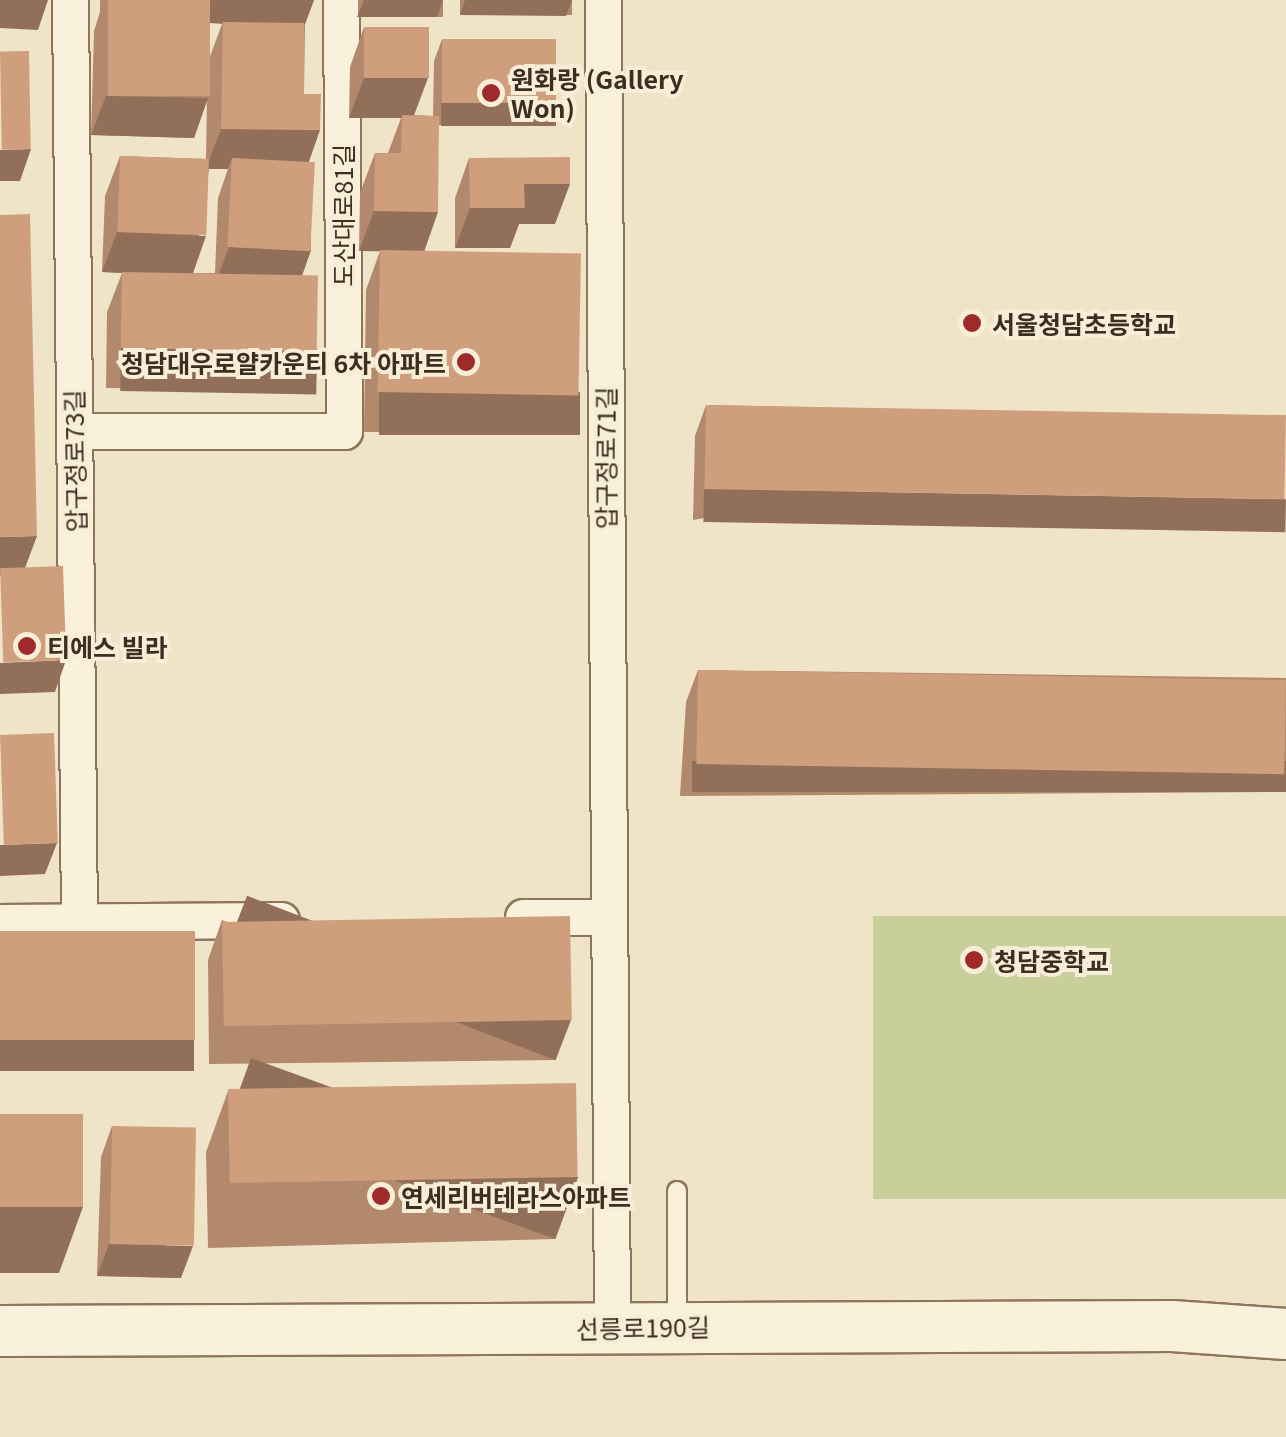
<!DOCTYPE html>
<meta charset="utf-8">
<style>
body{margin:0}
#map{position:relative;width:1286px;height:1437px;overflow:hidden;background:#f0e4c8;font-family:Georgia,"Noto Sans KR",serif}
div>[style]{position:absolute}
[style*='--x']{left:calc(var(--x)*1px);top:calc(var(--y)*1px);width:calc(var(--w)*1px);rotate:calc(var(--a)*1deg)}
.green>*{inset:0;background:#c9cf9b;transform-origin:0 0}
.roads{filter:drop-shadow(2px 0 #8d765c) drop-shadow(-2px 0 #8d765c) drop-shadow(0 2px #8d765c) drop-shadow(0 -2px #8d765c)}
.lane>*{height:18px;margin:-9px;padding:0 9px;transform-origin:9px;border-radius:9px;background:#faf1dc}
.street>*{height:35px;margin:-17.5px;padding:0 17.5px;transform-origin:17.5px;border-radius:17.5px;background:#faf1dc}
.secondary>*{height:50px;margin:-25px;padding:0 25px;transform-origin:25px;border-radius:25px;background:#faf1dc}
.wall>*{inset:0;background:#b2896c;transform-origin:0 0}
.shaded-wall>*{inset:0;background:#916f58;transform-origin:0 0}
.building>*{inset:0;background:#cf9f7d;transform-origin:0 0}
.dots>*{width:28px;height:28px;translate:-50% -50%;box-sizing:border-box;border:5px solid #f7eed8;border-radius:50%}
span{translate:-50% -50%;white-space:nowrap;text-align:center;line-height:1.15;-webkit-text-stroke:8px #f7eed8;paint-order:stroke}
.poi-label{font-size:25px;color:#3d2e20;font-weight:700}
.left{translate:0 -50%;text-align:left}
.right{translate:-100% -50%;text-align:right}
.street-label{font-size:25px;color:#3d2e20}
</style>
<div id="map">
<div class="green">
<i style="left:1286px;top:916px;width:283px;height:413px;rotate:90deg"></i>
</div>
<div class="roads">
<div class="lane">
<i style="--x:677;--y:1326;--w:135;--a:-90"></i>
</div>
<div class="street">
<i style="--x:70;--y:0;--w:921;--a:89.44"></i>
<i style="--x:603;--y:0;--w:1328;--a:89.61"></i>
<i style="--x:74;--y:431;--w:270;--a:0"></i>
<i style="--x:344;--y:431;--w:431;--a:-90.4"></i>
<i style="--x:523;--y:917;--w:84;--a:0"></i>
<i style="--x:0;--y:922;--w:281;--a:-0.4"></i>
</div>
<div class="secondary">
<i style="--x:0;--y:1331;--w:1172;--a:-0.24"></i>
<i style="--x:1172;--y:1326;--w:114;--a:4"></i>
</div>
</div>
<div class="wall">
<i style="clip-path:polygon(evenodd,100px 0,314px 0,305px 24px,304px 94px,309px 162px,311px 250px,302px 275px,317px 350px,302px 390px,106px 388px,107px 312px,122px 273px,102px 272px,105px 196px,120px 156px,206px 159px,207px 100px,194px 138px,91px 135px,94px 31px,100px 12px,100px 0,210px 23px,222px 24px,209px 59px,210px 23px,100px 0,209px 169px,228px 169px,218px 198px,215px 273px,193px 273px,209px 169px)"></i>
<i style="left:358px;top:0;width:85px;height:17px"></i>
<i style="left:460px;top:0;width:112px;height:15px"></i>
<i style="clip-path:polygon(364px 27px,414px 115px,433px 116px,434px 61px,442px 39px,556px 103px,548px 125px,439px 125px,424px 251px,580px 393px,566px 433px,364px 432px,366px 290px,380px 251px,359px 251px,360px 193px,375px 153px,388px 153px,401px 118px,349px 118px,350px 67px)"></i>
<i style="clip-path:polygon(469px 158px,555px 224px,519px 224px,510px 248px,455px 248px,455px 198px)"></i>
<i style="clip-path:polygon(706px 405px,1286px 417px,693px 520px,695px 436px)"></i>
<i style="clip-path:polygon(698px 670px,1286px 678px,1286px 792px,680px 796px,686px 702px)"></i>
<i style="clip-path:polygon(222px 920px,556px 1060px,209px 1064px,208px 960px)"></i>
<i style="clip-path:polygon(228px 1091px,578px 1177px,555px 1239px,208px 1248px,206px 1152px)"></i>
<i style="clip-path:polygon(112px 1126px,181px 1278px,97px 1276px,101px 1157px)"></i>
</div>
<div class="shaded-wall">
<i style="clip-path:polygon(0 0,48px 0,38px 30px,0 28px)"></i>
<i style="clip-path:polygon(211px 0,314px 0,305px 24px,203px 23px)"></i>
<i style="clip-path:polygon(364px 0,443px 0,437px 17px,357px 17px)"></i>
<i style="clip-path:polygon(465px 0,572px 0,566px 16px,460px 15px)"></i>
<i style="clip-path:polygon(364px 78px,428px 78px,413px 118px,349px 118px)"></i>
<i style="clip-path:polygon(106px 96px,208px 98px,194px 138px,91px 135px)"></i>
<i style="left:441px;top:103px;width:115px;height:23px"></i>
<i style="clip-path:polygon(221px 129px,320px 130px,306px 170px,232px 158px,228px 169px,206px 169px)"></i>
<i style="clip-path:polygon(31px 149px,20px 181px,0 181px,0 150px)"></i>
<i style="clip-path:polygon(524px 184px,570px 184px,555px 224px,519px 224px,510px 248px,455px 248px,470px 208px)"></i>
<i style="clip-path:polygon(374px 211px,438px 212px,424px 252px,359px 251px)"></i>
<i style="clip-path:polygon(117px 232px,206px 236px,192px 276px,102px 272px)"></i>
<i style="clip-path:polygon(229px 247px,311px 250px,297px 290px,214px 287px)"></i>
<i style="left:121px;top:348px;width:196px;height:43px;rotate:1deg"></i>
<i style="left:379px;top:392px;width:201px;height:43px"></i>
<i style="left:704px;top:489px;width:582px;height:33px;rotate:1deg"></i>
<i style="clip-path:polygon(37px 536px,22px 576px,0 576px,0 537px)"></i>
<i style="clip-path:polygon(66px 660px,55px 692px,0 694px,0 663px)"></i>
<i style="left:1286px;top:761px;width:31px;height:594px;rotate:90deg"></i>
<i style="clip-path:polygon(57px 843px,45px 874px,0 876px,0 845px)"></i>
<i style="left:571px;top:1020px;width:43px;height:347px;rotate:111deg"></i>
<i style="left:0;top:1040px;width:194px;height:31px"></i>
<i style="left:578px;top:1177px;width:66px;height:348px;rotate:110deg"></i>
<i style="clip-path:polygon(0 1207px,83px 1207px,59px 1273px,0 1273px)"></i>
<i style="clip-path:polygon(109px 1244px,193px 1246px,181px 1278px,97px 1276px)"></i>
</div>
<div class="building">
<i style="left:108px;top:0;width:102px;height:96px"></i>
<i style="clip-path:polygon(223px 22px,304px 23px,304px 94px,321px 94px,320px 130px,221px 129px)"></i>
<i style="left:364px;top:27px;width:65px;height:51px"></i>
<i style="left:442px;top:39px;width:114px;height:64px"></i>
<i style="left:29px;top:51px;width:98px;height:29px;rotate:89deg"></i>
<i style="clip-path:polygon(402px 115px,439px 116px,438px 212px,374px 211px,375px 153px,401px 153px)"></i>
<i style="left:120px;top:156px;width:89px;height:76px;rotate:2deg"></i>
<i style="clip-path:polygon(570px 157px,570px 184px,524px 184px,525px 208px,470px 208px,469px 158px)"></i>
<i style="left:232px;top:158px;width:83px;height:89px;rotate:3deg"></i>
<i style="clip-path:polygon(30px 214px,37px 536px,0 537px,0 215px)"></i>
<i style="left:380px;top:250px;width:201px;height:142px;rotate:1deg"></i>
<i style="left:122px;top:272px;width:196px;height:76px;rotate:1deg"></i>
<i style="left:706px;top:405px;width:580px;height:84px;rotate:1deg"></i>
<i style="left:63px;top:566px;width:94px;height:63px;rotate:88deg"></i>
<i style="left:698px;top:670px;width:588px;height:94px;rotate:1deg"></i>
<i style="left:54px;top:733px;width:110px;height:54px;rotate:88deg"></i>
<i style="left:570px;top:916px;width:104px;height:348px;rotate:89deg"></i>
<i style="left:0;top:931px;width:195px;height:109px"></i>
<i style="left:576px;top:1083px;width:94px;height:348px;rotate:89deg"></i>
<i style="left:83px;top:1114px;width:93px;height:83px;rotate:90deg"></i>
<i style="left:112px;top:1126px;width:84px;height:118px;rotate:1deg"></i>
</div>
<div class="dots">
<i style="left:491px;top:93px;background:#9e2a2b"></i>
<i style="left:972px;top:323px;background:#9e2a2b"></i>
<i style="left:466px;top:362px;background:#9e2a2b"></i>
<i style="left:27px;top:646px;background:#9e2a2b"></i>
<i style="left:974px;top:960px;background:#9e2a2b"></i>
<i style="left:381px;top:1196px;background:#9e2a2b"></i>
</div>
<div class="poi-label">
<span class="left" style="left:511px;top:93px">원화랑 (Gallery<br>Won)</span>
<span class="left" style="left:992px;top:323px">서울청담초등학교</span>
<span class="right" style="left:446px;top:362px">청담대우로얄카운티 6차 아파트</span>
<span class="left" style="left:47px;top:646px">티에스 빌라</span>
<span class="left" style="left:994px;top:960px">청담중학교</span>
<span class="left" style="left:401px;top:1196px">연세리버테라스아파트</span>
</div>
<div class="street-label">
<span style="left:342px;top:215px;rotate:-90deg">도산대로81길</span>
<span style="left:605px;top:458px;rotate:-90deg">압구정로71길</span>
<span style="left:74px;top:461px;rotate:-91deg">압구정로73길</span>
<span style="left:643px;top:1327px;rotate:-1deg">선릉로190길</span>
</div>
</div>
